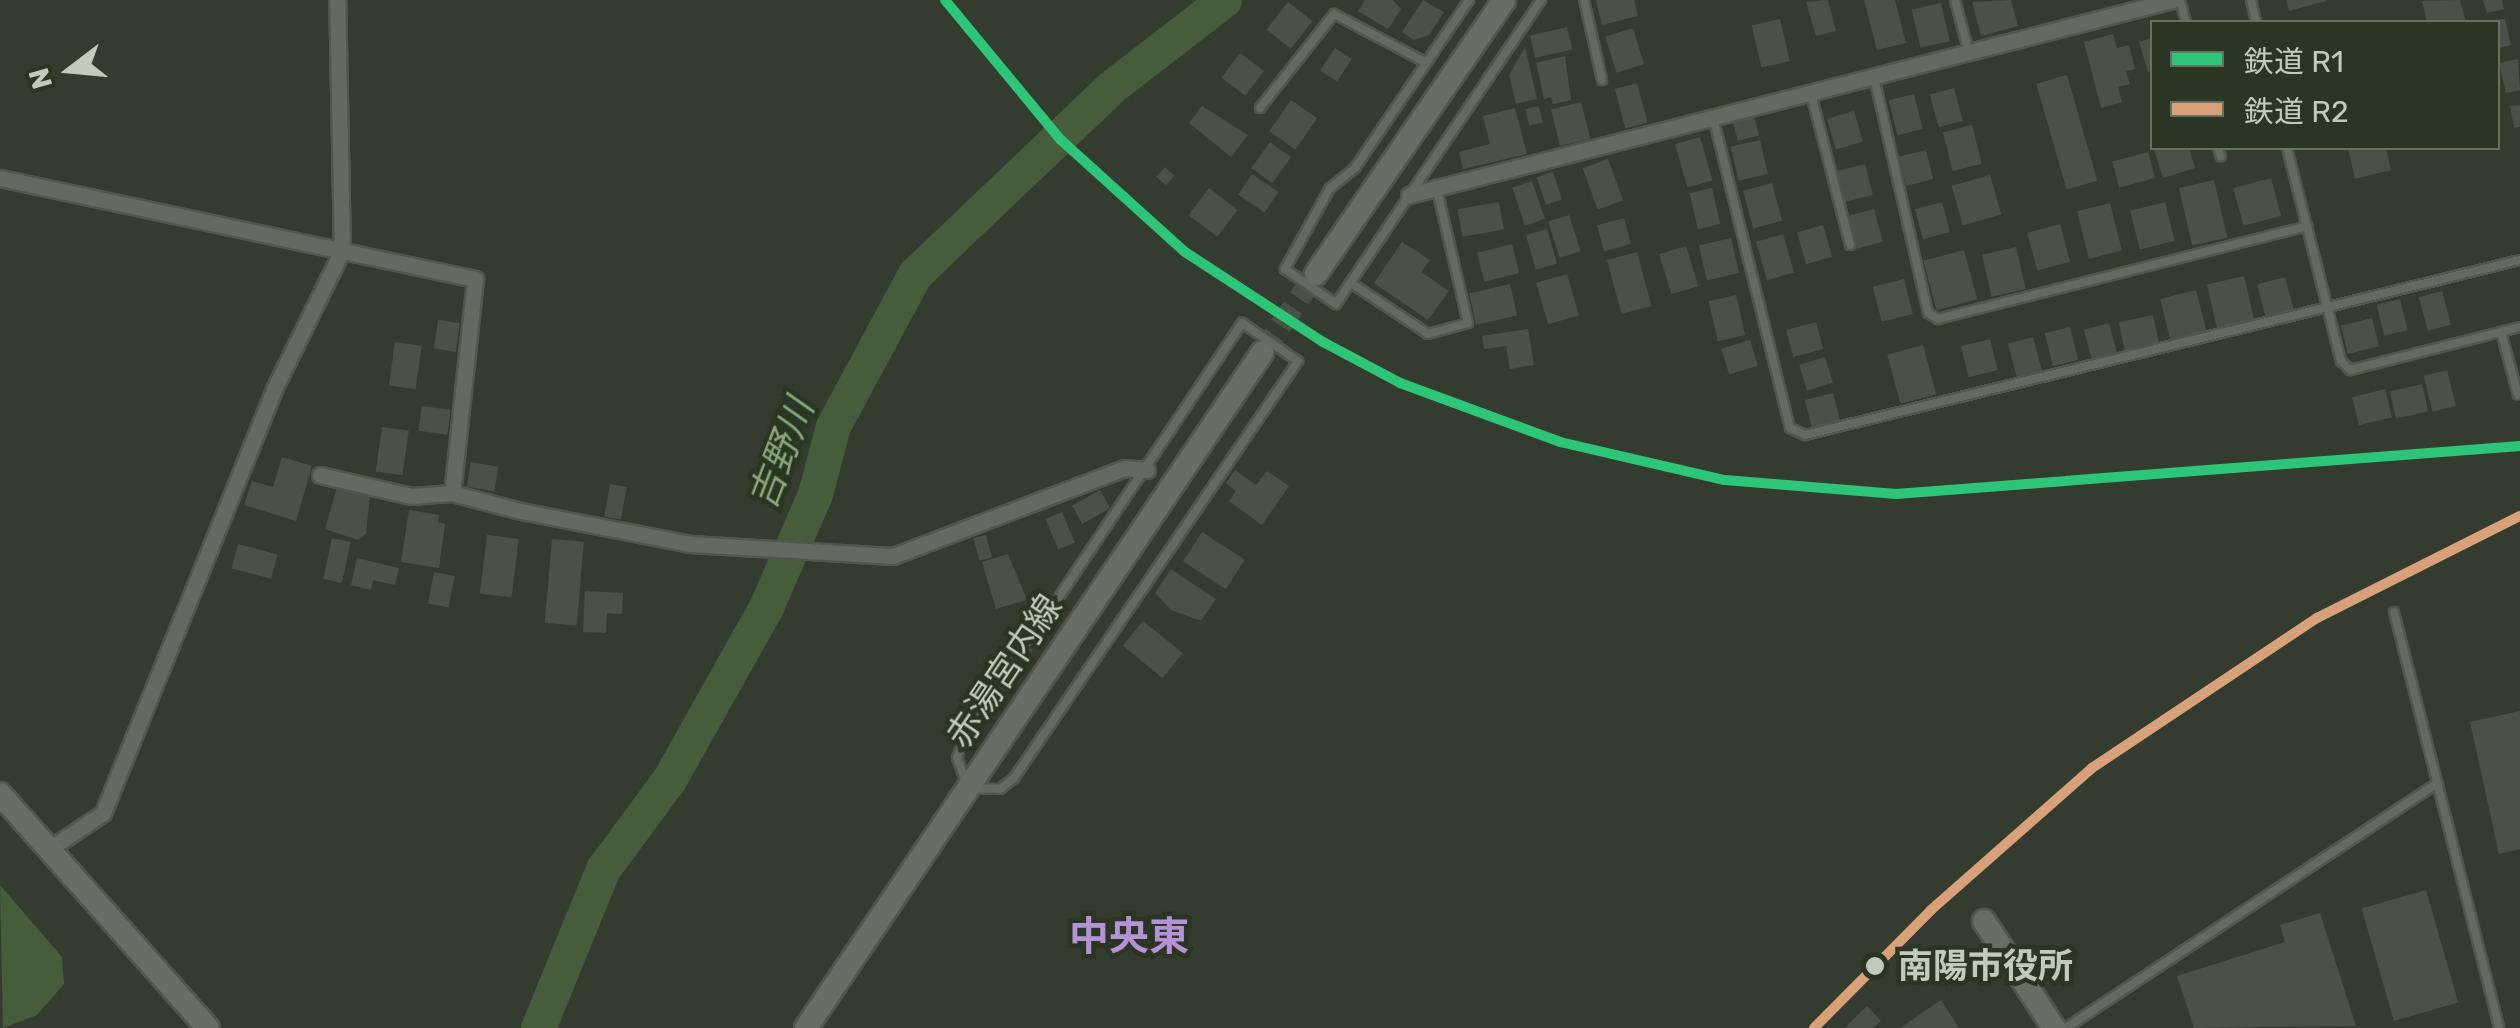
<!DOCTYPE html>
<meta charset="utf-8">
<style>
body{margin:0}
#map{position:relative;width:2520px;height:1028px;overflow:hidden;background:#343c30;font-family:Rubik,"Noto Sans JP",sans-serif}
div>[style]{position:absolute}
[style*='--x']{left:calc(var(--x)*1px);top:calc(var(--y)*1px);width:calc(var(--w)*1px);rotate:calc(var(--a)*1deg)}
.water>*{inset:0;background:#475c3a}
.river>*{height:35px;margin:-17.5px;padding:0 17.5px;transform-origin:17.5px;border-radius:17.5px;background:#475c3a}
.building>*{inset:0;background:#4a5147;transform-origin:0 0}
.secondary-tunnel>*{height:22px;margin-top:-11px;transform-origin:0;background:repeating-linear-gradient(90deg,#495145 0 22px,transparent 0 33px)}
.roads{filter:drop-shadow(2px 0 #51564e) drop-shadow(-2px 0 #51564e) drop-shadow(0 2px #51564e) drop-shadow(0 -2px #51564e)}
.lane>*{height:8px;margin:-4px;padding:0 4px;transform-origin:4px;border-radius:4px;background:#636a60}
.street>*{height:15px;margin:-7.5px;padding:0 7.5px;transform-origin:7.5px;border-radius:7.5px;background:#636a60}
.secondary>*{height:22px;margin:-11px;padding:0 11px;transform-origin:11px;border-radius:11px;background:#676e64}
.rail-1>*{height:10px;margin:-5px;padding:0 5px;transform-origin:5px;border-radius:5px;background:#2dc577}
.rail-2>*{height:10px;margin:-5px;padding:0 5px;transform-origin:5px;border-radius:5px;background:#d9a179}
.dots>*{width:28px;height:28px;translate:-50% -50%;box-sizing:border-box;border:5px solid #2a3623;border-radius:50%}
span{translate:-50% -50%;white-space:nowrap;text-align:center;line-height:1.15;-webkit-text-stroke:9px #2a3623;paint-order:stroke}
.street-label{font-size:35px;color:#c1cbbc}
.stop-label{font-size:35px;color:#c1cbbc;font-weight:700}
.left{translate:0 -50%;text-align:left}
.water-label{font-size:38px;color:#8aa57a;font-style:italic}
.quarter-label{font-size:40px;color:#b392d5;font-weight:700}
.legend{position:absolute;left:2150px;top:20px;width:350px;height:130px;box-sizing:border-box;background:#2a3623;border:2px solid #667260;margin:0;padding:12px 18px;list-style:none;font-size:30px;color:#c1cbbc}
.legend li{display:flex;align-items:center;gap:20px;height:50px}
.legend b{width:50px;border:2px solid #667260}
.north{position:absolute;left:20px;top:20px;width:100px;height:100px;-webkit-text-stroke:8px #2a3623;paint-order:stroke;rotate:254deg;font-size:28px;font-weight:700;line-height:40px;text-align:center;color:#c1cbbc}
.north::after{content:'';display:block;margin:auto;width:35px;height:45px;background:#c1cbbc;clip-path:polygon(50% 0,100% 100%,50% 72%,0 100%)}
</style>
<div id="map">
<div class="water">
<i style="clip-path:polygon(0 885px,62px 957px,64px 984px,37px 1015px,3px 1028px)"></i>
</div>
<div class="river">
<i style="--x:538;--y:1028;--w:172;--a:-67.8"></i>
<i style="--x:603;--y:869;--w:113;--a:-53.6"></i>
<i style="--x:670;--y:778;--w:196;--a:-60.7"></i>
<i style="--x:766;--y:607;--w:123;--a:-66.6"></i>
<i style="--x:815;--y:494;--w:70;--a:-75.2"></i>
<i style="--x:833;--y:426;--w:173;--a:-61.7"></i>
<i style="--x:915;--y:274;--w:269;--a:-43.6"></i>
<i style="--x:1110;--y:88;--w:144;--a:-37.7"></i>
</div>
<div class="building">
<i style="clip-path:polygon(1365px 0,1393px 0,1401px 9px,1388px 29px,1358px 11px)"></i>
<i style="clip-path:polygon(1423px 0,1444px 12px,1429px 35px,1414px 40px,1402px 32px)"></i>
<i style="clip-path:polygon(1596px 0,1634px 0,1638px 16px,1602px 25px)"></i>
<i style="clip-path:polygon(1828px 0,1836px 31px,1816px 36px,1806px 2px)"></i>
<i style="clip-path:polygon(1864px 0,1895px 0,1906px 43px,1877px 50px)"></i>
<i style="clip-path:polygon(2011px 0,2018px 26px,1981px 36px,1972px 2px)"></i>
<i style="clip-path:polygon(2286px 0,2326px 0,2326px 1px,2289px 11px)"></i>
<i style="clip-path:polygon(2460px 0,2466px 22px,2427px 22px,2422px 1px)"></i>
<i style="clip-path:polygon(2483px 0,2502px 0,2504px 9px,2487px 13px)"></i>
<i style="left:1288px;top:2px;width:31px;height:35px;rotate:38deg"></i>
<i style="left:1941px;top:3px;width:39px;height:30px;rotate:77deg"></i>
<i style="left:1780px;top:19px;width:43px;height:29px;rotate:77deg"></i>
<i style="clip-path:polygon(2505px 19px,2511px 45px,2498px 48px,2498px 20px)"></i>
<i style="left:1567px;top:27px;width:23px;height:38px;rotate:77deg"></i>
<i style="left:1633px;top:28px;width:38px;height:29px;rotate:73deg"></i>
<i style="clip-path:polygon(2113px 34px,2117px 48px,2129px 45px,2135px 69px,2126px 71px,2130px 84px,2118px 87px,2122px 102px,2101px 108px,2084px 42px)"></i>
<i style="clip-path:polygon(2152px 38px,2152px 71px,2148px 72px,2139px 42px)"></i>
<i style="clip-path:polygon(1525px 47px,1537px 99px,1516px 104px,1509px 75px)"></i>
<i style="left:1335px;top:48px;width:20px;height:27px;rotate:33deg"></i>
<i style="left:1240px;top:53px;width:30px;height:31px;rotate:37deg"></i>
<i style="clip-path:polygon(1565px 56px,1571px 100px,1553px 104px,1551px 97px,1544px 99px,1536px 63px)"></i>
<i style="clip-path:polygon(2518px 59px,2520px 90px,2506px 93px,2499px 63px)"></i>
<i style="left:2067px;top:75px;width:110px;height:32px;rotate:74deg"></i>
<i style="left:1637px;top:83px;width:41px;height:23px;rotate:75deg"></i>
<i style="left:1954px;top:88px;width:34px;height:25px;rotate:75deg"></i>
<i style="left:1914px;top:94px;width:36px;height:26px;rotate:76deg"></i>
<i style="left:1291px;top:100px;width:32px;height:38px;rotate:35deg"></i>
<i style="left:1581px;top:102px;width:38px;height:31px;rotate:76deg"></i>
<i style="clip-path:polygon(2520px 105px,2520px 127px,2514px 128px,2510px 106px)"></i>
<i style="clip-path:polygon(1202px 106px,1248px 135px,1231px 157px,1189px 123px)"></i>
<i style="left:1539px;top:106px;width:17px;height:14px;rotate:77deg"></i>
<i style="clip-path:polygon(1515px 108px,1527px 154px,1463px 169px,1459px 152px,1490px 144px,1483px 116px)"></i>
<i style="left:1854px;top:111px;width:32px;height:28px;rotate:74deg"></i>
<i style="left:1754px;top:116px;width:20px;height:22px;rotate:75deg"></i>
<i style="left:1972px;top:125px;width:40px;height:30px;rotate:76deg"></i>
<i style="left:1700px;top:137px;width:45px;height:26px;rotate:74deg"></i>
<i style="left:1760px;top:140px;width:35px;height:30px;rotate:77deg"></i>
<i style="left:1270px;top:142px;width:26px;height:32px;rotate:36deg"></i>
<i style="clip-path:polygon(2189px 148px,2195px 168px,2163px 178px,2154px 149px)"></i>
<i style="clip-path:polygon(2348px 148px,2386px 148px,2391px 170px,2355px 179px)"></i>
<i style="left:1926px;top:150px;width:30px;height:28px;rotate:76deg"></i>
<i style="left:2148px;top:152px;width:27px;height:37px;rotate:75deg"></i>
<i style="left:1608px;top:159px;width:44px;height:27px;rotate:70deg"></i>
<i style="left:1865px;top:164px;width:32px;height:29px;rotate:76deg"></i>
<i style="left:1165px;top:167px;width:13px;height:13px;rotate:42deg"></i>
<i style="left:1553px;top:172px;width:29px;height:17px;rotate:72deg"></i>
<i style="left:1252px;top:174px;width:32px;height:25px;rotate:34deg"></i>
<i style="left:1990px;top:175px;width:41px;height:40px;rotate:74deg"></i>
<i style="left:2271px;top:178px;width:39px;height:39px;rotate:75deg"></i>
<i style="left:2214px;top:180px;width:59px;height:36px;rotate:77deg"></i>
<i style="left:1532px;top:181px;width:40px;height:21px;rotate:71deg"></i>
<i style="left:1772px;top:183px;width:39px;height:30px;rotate:75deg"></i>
<i style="left:1209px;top:188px;width:36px;height:34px;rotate:37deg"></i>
<i style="left:1712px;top:188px;width:37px;height:23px;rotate:77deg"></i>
<i style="left:1499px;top:202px;width:28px;height:42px;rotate:80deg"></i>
<i style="left:1942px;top:202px;width:31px;height:28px;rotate:75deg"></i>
<i style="left:2165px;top:202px;width:40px;height:36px;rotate:76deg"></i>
<i style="left:2110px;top:203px;width:49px;height:34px;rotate:76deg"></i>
<i style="left:1874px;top:209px;width:34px;height:27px;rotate:75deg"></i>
<i style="left:1569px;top:215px;width:38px;height:22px;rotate:72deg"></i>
<i style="left:1624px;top:218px;width:27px;height:28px;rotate:75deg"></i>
<i style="left:2060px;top:224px;width:39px;height:34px;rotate:75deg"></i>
<i style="left:1823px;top:225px;width:33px;height:27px;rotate:74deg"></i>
<i style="left:1547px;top:229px;width:36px;height:22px;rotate:74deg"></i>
<i style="left:1783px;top:234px;width:40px;height:28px;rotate:74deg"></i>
<i style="left:1731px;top:238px;width:36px;height:33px;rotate:77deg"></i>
<i style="clip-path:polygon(1402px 242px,1430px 260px,1421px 272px,1449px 291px,1428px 320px,1374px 283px)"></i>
<i style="left:1512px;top:244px;width:30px;height:36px;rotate:76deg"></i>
<i style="left:1686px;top:246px;width:42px;height:28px;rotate:73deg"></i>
<i style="left:2016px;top:247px;width:43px;height:35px;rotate:77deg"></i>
<i style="left:1964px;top:250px;width:51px;height:42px;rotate:75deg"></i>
<i style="left:1637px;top:252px;width:56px;height:31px;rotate:75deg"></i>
<i style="left:1567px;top:274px;width:43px;height:32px;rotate:74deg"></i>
<i style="left:2244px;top:276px;width:46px;height:38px;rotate:77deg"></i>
<i style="left:2285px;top:277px;width:35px;height:29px;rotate:75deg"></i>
<i style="left:1904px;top:279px;width:36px;height:32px;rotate:76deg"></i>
<i style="left:1510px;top:284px;width:32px;height:42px;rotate:77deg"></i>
<i style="left:2196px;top:290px;width:42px;height:37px;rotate:76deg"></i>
<i style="left:2442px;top:291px;width:35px;height:24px;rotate:75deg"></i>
<i style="left:1736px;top:295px;width:41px;height:28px;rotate:77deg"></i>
<i style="left:2400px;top:299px;width:32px;height:24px;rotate:76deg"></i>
<i style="left:2153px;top:315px;width:29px;height:35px;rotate:78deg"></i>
<i style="left:2372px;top:318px;width:29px;height:32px;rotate:76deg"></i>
<i style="left:438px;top:320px;width:22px;height:29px;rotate:8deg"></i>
<i style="left:1816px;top:322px;width:28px;height:31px;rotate:75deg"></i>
<i style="left:2109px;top:323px;width:30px;height:26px;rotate:75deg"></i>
<i style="left:2070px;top:327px;width:34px;height:26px;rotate:76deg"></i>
<i style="clip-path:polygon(1528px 329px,1534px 365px,1510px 369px,1506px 346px,1484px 349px,1482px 336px)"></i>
<i style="left:2033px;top:337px;width:35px;height:26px;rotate:75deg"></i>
<i style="left:1990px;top:339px;width:32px;height:30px;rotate:76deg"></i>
<i style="left:1750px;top:340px;width:27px;height:30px;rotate:73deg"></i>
<i style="left:395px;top:342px;width:27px;height:44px;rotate:8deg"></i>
<i style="left:1923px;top:345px;width:51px;height:37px;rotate:75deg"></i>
<i style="left:1825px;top:357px;width:27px;height:27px;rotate:73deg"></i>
<i style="left:2447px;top:370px;width:37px;height:24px;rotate:76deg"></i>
<i style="left:2422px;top:384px;width:28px;height:33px;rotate:77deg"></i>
<i style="left:2385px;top:389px;width:29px;height:34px;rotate:76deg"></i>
<i style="left:1833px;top:393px;width:30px;height:29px;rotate:76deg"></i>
<i style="left:422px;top:406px;width:29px;height:25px;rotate:8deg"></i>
<i style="left:382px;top:427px;width:27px;height:45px;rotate:8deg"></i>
<i style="clip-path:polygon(282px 457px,312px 466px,296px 521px,244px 505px,252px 481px,273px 487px)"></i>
<i style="left:471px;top:462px;width:28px;height:25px;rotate:10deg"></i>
<i style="clip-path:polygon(1235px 470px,1256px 485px,1267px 471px,1289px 486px,1262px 525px,1229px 501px,1236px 491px,1226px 483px)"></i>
<i style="left:610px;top:484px;width:17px;height:33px;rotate:10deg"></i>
<i style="clip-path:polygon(337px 487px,370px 496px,366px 534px,358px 540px,325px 529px)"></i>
<i style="left:1100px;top:490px;width:21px;height:32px;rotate:61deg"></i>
<i style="clip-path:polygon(409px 510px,439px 515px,438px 522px,445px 524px,439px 568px,401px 562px)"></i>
<i style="left:1062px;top:512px;width:33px;height:18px;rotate:67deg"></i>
<i style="left:1202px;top:532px;width:51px;height:35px;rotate:33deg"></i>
<i style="left:487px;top:535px;width:32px;height:59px;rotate:7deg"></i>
<i style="left:986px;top:535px;width:23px;height:13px;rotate:75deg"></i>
<i style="left:332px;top:538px;width:19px;height:42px;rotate:12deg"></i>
<i style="left:552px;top:539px;width:32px;height:84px;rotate:5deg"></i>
<i style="left:238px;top:544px;width:41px;height:25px;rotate:15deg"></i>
<i style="clip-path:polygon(1008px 554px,1027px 600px,996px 609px,982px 562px)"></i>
<i style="clip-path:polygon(357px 558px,399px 568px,395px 585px,373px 580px,371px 590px,351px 585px)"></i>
<i style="clip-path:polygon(1171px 569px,1216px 599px,1201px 621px,1171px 610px,1155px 593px)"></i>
<i style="left:434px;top:572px;width:21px;height:32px;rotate:11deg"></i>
<i style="clip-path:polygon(585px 591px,623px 593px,622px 614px,607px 613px,606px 633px,583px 632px)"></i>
<i style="left:1143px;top:621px;width:51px;height:32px;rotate:39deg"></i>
<i style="clip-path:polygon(2520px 711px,2520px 849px,2499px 854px,2470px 722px)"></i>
<i style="left:2426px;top:890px;width:117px;height:67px;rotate:74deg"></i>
<i style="clip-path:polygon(2320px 913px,2356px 1026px,2194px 1028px,2177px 976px,2285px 942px,2280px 925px)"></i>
<i style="clip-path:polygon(1941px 1000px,1959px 1028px,1900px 1028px)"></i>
<i style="clip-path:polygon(1867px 1006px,1881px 1021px,1873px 1028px,1845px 1028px)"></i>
</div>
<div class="secondary-tunnel">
<i style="--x:1262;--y:353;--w:96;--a:-55.6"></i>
</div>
<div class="roads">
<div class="lane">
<i style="--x:1469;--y:0;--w:203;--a:124.2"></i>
<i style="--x:1355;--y:168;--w:32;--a:141"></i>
<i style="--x:1330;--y:188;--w:93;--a:119.1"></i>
<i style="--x:1285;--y:269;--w:62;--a:34.5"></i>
<i style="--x:1336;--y:304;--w:367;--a:-56"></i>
<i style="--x:1584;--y:0;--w:82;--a:77.3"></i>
<i style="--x:1955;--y:0;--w:51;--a:75.1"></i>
<i style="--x:2180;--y:0;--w:23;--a:75"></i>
<i style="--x:2251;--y:0;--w:23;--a:77"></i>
<i style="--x:1874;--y:77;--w:242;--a:77.1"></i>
<i style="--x:1928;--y:313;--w:12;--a:31"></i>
<i style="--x:1938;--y:319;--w:381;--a:-14.1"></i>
<i style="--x:1811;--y:94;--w:156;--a:75.5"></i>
<i style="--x:1260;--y:108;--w:120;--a:-51.8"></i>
<i style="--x:1334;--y:14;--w:103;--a:27.8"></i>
<i style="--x:1713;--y:117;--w:320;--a:76.1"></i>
<i style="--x:1790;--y:428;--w:17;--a:25"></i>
<i style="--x:1805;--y:435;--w:736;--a:-13.75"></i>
<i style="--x:2218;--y:148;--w:9;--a:72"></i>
<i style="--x:2287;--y:148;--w:220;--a:75.8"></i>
<i style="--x:2341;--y:361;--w:13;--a:45"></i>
<i style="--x:2350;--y:370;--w:175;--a:-14.2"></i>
<i style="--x:1351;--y:283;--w:92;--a:33.5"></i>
<i style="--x:1428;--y:334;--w:41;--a:-15.4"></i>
<i style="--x:1468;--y:323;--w:142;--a:-103.1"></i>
<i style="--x:1242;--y:323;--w:68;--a:34.2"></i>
<i style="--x:1298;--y:361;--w:505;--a:124.26"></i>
<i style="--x:1014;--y:778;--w:18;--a:142"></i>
<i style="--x:1000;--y:789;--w:32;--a:-178"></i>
<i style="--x:968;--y:788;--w:32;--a:-110"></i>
<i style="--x:957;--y:758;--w:18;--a:-71"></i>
<i style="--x:963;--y:741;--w:503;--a:-56.28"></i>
<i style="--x:2501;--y:332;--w:65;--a:74.9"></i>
<i style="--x:2394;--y:612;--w:429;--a:75.8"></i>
<i style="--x:2066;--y:1028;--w:445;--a:-33.4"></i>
</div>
<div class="street">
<i style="--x:0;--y:178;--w:486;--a:12"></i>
<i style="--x:475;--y:279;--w:215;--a:96.1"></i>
<i style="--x:452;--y:493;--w:71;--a:14.6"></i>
<i style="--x:521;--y:511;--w:172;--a:11"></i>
<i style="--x:690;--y:544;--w:203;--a:3.4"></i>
<i style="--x:893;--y:556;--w:248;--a:-20.8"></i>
<i style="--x:1125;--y:468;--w:22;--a:5"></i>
<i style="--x:1409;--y:195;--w:788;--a:-14.32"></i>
<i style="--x:320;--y:475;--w:93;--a:13"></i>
<i style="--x:411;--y:496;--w:41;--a:-4.2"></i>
<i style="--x:52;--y:847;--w:61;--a:-33.7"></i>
<i style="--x:103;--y:813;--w:457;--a:-68"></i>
<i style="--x:274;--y:389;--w:154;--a:-63.8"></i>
<i style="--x:342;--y:251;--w:251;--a:-91.1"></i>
</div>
<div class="secondary">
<i style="--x:1316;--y:274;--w:332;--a:-55.5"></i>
<i style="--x:0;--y:794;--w:313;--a:48.4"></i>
<i style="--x:1984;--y:921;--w:128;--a:56.8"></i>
<i style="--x:806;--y:1028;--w:815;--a:-55.96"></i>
</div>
</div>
<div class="rail-1">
<i style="--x:945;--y:0;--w:182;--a:50.4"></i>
<i style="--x:1061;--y:140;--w:167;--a:42.1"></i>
<i style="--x:1185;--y:252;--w:165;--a:33.1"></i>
<i style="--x:1323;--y:342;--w:87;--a:28"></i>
<i style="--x:1400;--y:383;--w:171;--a:20.2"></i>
<i style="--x:1560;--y:442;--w:169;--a:13"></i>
<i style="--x:1725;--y:480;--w:172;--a:4.7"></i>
<i style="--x:1896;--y:494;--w:626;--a:-4.4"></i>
</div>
<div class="rail-2">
<i style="--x:1814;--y:1028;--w:166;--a:-45.2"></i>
<i style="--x:1931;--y:910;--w:215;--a:-41.4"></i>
<i style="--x:2092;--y:768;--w:270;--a:-33.7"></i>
<i style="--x:2317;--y:618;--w:227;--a:-26.7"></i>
</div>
<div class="dots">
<i style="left:1875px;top:966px;background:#c1cbbc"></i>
</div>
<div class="street-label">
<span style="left:1004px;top:671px;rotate:-56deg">赤湯宮内線</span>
</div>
<div class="stop-label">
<span class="left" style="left:1898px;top:966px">南陽市役所</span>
</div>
<div class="water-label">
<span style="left:782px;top:454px;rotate:-69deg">吉野川</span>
</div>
<div class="quarter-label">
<span style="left:1129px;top:937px">中央東</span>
</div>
<ul class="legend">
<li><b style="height:12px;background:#2dc577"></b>鉄道 R1</li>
<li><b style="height:12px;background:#d9a179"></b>鉄道 R2</li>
</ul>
<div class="north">N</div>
</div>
